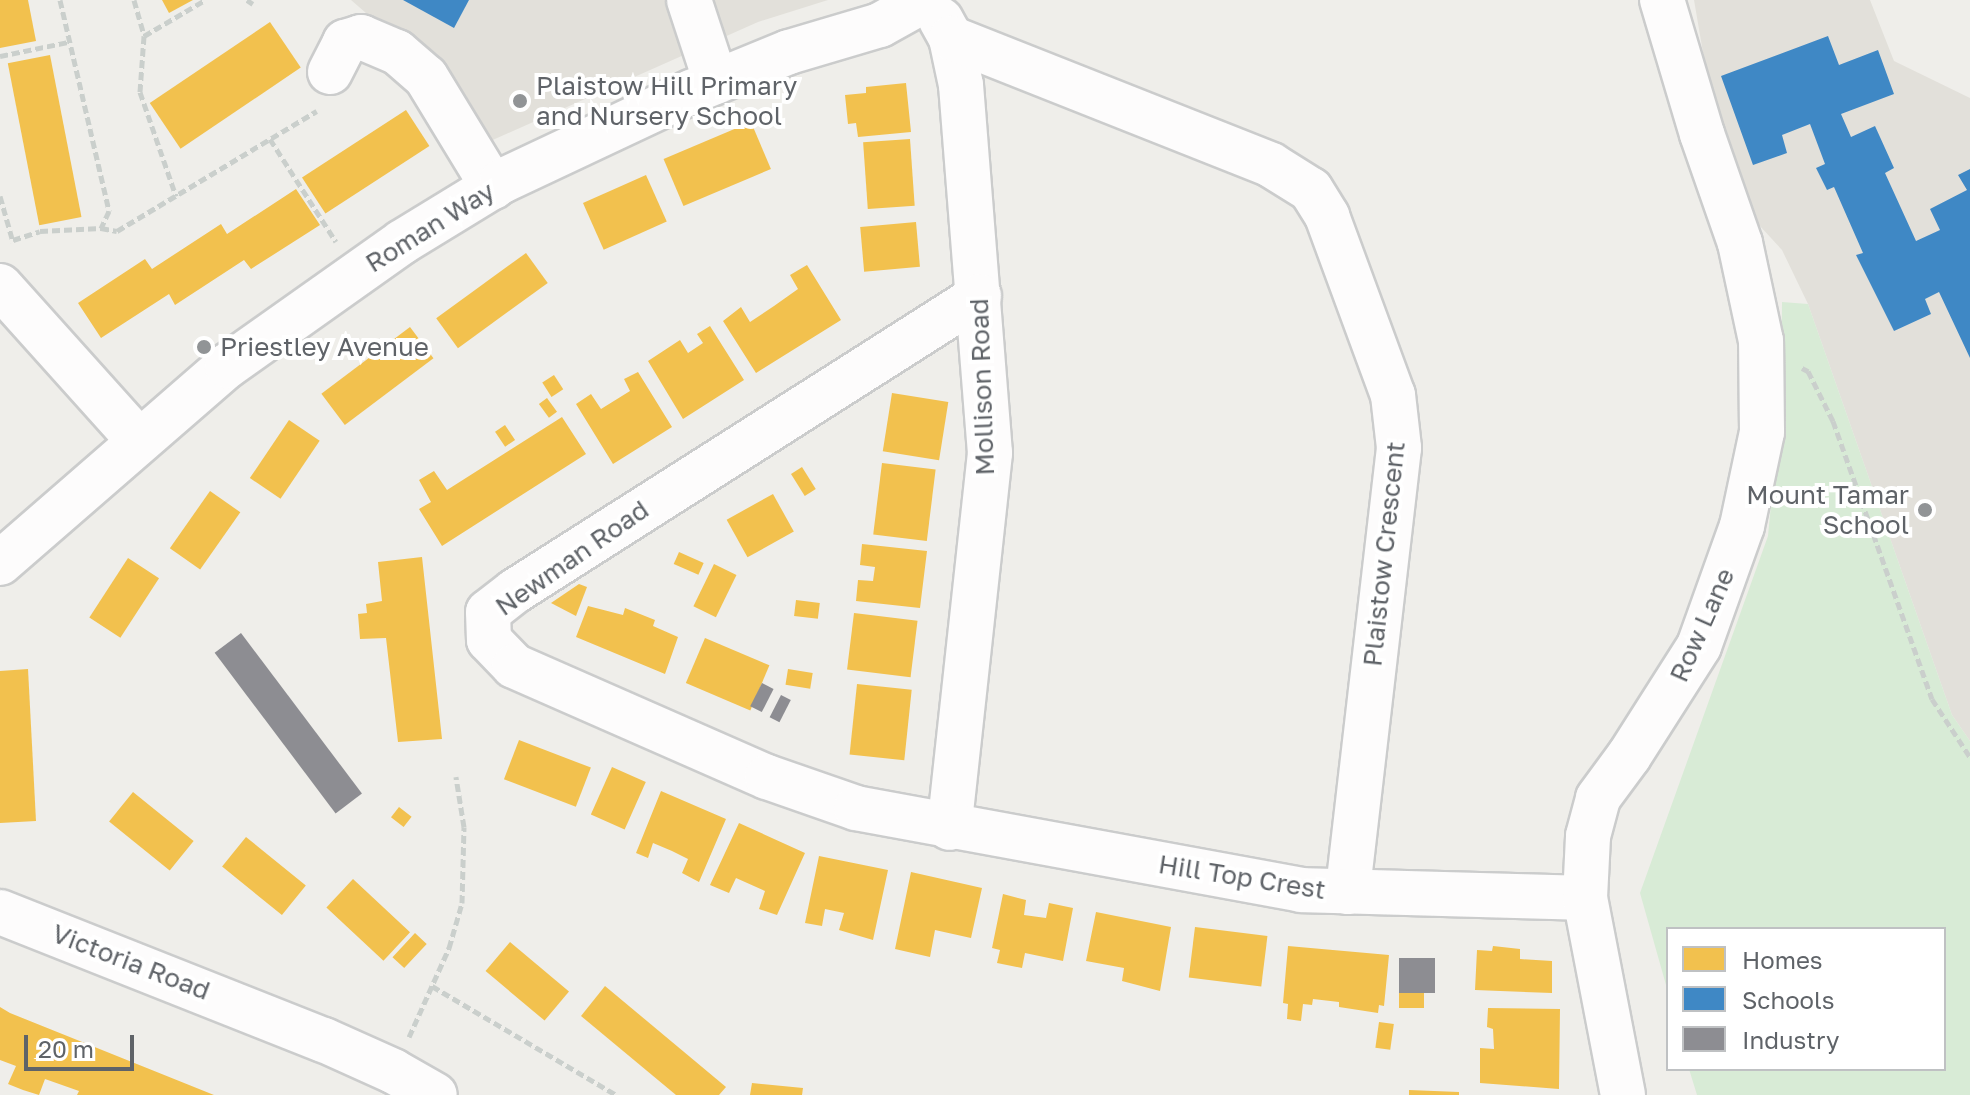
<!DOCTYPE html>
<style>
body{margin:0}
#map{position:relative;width:1970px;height:1095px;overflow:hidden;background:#efeeea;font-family:"Golos Text",sans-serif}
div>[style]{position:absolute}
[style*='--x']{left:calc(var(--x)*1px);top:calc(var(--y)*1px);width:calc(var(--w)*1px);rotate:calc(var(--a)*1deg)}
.education>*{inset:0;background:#e2e0da}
.green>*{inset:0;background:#d8ebd6}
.homes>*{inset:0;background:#f2c14e;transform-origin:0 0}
.schools>*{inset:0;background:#3f88c5}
.industry>*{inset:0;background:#8d8d92;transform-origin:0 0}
.path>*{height:5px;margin-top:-2.5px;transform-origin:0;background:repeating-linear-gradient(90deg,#cacfcc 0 8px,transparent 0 12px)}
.roads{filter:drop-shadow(2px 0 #cbcccc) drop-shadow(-2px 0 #cbcccc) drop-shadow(0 2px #cbcccc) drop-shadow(0 -2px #cbcccc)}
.minor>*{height:44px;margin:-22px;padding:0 22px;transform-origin:22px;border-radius:22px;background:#fdfcfc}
.dots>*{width:22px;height:22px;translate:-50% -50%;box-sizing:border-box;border:4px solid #fff;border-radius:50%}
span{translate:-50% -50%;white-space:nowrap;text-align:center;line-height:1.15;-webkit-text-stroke:8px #fff;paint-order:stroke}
.poi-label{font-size:26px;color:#5f6368}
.left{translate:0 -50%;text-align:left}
.right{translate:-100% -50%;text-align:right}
.street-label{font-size:26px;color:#5f6368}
.legend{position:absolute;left:1666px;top:927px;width:280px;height:144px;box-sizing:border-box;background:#fff;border:2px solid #bfc1c3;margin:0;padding:10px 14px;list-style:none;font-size:24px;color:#5f6368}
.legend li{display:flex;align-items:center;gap:16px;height:40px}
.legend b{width:40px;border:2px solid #bfc1c3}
.scale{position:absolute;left:24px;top:1035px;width:110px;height:36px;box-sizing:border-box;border:4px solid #5f6368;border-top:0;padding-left:10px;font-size:24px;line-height:28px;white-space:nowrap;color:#5f6368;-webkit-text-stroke:6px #fff;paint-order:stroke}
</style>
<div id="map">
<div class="education">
<i style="clip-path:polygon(351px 0,828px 0,758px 22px,486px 143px,437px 54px,366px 13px)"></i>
<i style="clip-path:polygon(1694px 0,1870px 0,1894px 61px,1970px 98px,1970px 741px,1952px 715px,1808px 304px,1782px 250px,1759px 225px,1713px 111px)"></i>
</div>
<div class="green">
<i style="clip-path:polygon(1782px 302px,1808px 304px,1952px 715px,1970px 741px,1970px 1095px,1697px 1095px,1689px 1069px,1944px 1069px,1944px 929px,1668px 929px,1668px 992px,1640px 893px,1768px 536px,1781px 400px)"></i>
</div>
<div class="homes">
<i style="clip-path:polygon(0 0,28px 0,36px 41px,0 48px)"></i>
<i style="clip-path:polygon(162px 0,193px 0,169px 13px)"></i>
<i style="left:270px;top:22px;width:55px;height:145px;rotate:56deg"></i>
<i style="left:50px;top:55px;width:165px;height:43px;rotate:79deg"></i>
<i style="clip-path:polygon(906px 83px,911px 132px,858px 137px,856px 123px,848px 124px,845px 95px,866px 93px,866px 87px)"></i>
<i style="left:406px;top:110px;width:43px;height:124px;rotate:57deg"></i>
<i style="left:751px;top:122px;width:51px;height:95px;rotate:67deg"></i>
<i style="left:910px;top:139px;width:67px;height:47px;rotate:86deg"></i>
<i style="left:646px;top:175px;width:51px;height:69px;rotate:66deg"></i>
<i style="clip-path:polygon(296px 189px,320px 225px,251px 269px,244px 260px,175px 305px,169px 294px,101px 338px,78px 303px,145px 259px,152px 269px,221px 224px,227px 234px)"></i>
<i style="left:916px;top:222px;width:45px;height:56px;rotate:85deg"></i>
<i style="left:526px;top:253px;width:37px;height:111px;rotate:54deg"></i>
<i style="clip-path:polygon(807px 265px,841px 320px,756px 373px,723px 321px,741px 307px,750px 322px,774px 306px,798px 289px,790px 275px)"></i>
<i style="clip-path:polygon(710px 326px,744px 380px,683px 419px,648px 361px,680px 340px,688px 353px,703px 343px,697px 334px)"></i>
<i style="left:410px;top:327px;width:39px;height:111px;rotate:53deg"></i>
<i style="clip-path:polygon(638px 372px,672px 427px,613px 464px,576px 404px,591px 394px,601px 409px,630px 391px,624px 379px)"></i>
<i style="left:554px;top:375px;width:17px;height:14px;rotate:57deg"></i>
<i style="left:892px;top:393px;width:57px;height:59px;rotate:9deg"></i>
<i style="left:547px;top:398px;width:17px;height:10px;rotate:54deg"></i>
<i style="clip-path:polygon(562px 417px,586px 454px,442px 546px,419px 509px,431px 502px,419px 480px,434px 471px,447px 490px)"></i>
<i style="left:289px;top:420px;width:37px;height:70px;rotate:34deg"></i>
<i style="left:505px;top:425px;width:18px;height:12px;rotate:56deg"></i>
<i style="left:882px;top:463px;width:54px;height:72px;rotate:7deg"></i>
<i style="left:802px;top:467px;width:26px;height:13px;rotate:58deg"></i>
<i style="left:210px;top:491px;width:37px;height:70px;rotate:35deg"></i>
<i style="left:773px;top:494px;width:43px;height:53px;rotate:61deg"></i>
<i style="clip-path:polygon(862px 544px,927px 551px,920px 608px,856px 601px,858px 580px,873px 581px,875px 567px,860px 565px)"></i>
<i style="left:679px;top:552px;width:27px;height:13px;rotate:24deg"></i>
<i style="clip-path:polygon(422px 557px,442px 739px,398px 742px,386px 638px,360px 639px,358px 614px,367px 613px,366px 604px,382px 601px,378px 562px)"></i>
<i style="left:128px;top:558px;width:37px;height:71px;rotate:33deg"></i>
<i style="left:714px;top:564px;width:25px;height:47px;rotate:26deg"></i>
<i style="clip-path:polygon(579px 584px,587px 587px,576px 616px,551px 603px)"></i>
<i style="left:796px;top:600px;width:24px;height:16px;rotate:7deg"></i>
<i style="clip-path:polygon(588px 606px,623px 615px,625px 608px,655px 620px,653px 626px,678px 637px,665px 674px,576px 637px)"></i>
<i style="left:854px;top:613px;width:64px;height:57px;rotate:7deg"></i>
<i style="left:705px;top:638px;width:70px;height:49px;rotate:23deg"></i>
<i style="clip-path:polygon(28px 669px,36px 821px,0 823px,0 671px)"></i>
<i style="left:788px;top:669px;width:25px;height:16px;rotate:9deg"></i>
<i style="left:857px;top:684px;width:55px;height:71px;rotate:6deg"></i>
<i style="left:519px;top:740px;width:77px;height:42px;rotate:21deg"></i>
<i style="left:612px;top:767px;width:37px;height:52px;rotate:24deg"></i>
<i style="clip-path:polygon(661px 791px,726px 819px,699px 882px,682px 873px,688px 859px,672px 851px,653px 843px,648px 858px,636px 853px)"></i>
<i style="left:133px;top:792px;width:78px;height:38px;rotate:39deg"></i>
<i style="left:399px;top:807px;width:16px;height:13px;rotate:38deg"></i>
<i style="clip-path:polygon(739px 823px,805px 853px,777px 915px,759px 909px,765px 891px,736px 878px,729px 893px,710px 885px)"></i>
<i style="left:246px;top:837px;width:77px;height:38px;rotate:39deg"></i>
<i style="clip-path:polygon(819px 856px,888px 870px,873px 940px,839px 930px,844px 913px,825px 909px,822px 926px,805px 923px)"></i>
<i style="clip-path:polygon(911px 872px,982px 888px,971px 938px,935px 930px,930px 957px,895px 949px)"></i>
<i style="left:353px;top:879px;width:78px;height:39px;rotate:43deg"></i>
<i style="clip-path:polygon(1003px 894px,1026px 900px,1024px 915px,1046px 918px,1049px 903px,1073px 908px,1063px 961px,1025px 953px,1022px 968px,997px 963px,1000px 950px,992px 948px)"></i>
<i style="clip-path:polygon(1096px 912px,1171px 927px,1160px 991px,1122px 981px,1124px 968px,1086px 961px)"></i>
<i style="left:1195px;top:927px;width:73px;height:51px;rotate:7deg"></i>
<i style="left:415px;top:933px;width:16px;height:33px;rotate:43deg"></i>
<i style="left:510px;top:942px;width:77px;height:38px;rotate:40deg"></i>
<i style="clip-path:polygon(1288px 946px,1389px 955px,1384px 1006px,1379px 1005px,1378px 1013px,1339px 1007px,1339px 1002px,1313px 999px,1312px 1005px,1303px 1004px,1301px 1021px,1287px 1019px,1288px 1004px,1283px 1003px)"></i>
<i style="clip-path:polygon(1493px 946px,1520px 949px,1520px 959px,1552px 961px,1552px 993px,1475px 990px,1477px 950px,1492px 951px)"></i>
<i style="clip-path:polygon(605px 986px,726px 1087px,719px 1095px,676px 1095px,581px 1016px)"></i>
<i style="left:1399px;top:993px;width:25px;height:15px"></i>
<i style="clip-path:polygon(0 1007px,10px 1013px,214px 1095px,77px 1095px,79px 1091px,45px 1079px,39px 1095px,23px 1090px,8px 1084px,16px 1066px,0 1060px)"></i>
<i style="clip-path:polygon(1488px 1008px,1560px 1009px,1559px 1089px,1480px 1083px,1480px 1048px,1494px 1049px,1493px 1029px,1487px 1027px)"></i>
<i style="left:1379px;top:1022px;width:15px;height:26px;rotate:8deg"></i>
<i style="clip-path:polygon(752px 1083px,803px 1088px,802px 1095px,750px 1095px)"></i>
<i style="clip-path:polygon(1409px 1090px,1459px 1092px,1459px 1095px,1409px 1095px)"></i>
</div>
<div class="schools">
<i style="clip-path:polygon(403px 0,469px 0,454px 28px)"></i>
<i style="clip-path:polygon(1828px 36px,1839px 65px,1878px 50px,1894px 94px,1841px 114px,1851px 137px,1875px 126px,1894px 168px,1885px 173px,1916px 241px,1940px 230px,1930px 209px,1967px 190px,1958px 175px,1970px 169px,1970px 358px,1939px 292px,1925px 299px,1931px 314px,1894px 331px,1856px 255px,1863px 253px,1834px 187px,1827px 190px,1816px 168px,1825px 164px,1810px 124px,1782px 135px,1787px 153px,1753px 165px,1721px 76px)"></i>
</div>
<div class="industry">
<i style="left:241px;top:633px;width:201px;height:33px;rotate:53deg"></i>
<i style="left:762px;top:683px;width:13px;height:26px;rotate:27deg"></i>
<i style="left:781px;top:695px;width:11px;height:25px;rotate:27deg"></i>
<i style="left:1435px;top:958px;width:35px;height:36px;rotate:90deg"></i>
</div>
<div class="path">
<i style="--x:60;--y:0;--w:217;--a:76.9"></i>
<i style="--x:109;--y:211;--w:19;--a:115"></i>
<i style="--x:134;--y:0;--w:37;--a:74"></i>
<i style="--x:144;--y:36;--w:56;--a:94.1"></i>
<i style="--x:140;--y:92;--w:110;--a:70.9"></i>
<i style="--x:247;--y:0;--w:7;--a:34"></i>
<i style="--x:144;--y:36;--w:71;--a:-30.5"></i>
<i style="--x:0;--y:56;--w:69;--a:-11.6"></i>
<i style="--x:270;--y:139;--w:122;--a:57.3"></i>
<i style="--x:0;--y:196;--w:48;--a:74.2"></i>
<i style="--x:13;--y:240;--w:28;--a:-18"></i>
<i style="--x:40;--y:231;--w:61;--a:-2.8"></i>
<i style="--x:101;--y:228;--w:16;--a:11"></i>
<i style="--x:117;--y:231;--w:233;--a:-31"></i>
<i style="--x:1802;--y:368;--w:7;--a:27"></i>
<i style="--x:1808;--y:371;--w:56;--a:63.4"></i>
<i style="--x:1833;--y:421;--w:295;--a:70.4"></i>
<i style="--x:1932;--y:699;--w:69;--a:56.8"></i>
<i style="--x:432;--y:986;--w:214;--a:30.6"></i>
<i style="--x:409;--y:1037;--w:98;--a:-65.8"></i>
<i style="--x:449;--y:948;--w:47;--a:-73.9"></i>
<i style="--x:462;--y:903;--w:76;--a:-88.5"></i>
<i style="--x:464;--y:827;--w:51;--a:-99.1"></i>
</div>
<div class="roads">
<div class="minor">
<i style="--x:689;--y:0;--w:86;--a:71.8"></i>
<i style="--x:941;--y:20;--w:21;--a:61"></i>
<i style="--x:951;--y:38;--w:48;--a:78"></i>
<i style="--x:961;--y:85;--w:369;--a:85.5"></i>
<i style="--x:990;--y:453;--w:377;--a:96.2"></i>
<i style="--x:951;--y:38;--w:344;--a:21.6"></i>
<i style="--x:1271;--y:165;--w:47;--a:32"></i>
<i style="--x:1311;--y:190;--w:31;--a:58"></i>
<i style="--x:1327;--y:216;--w:191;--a:69.8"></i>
<i style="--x:1393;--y:395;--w:53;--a:83.5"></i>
<i style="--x:1399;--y:448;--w:447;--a:96.6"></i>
<i style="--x:330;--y:72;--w:34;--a:-63"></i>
<i style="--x:345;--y:42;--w:17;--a:-17"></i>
<i style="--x:361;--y:37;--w:39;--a:23"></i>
<i style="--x:397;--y:52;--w:38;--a:41"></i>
<i style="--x:426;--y:77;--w:129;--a:58.7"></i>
<i style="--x:0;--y:286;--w:208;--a:48.1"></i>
<i style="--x:979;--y:296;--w:550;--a:147.55"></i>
<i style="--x:515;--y:591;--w:34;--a:142"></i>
<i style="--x:488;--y:612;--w:28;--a:88"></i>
<i style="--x:489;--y:640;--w:36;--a:46"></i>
<i style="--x:514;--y:666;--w:276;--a:23.7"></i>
<i style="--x:767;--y:777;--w:94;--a:19.2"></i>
<i style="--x:856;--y:808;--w:452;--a:10.4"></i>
<i style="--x:1301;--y:890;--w:284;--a:1.6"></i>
<i style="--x:0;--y:563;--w:301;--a:-41"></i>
<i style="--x:227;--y:366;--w:214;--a:-35.3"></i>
<i style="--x:402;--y:242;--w:117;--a:-31.4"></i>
<i style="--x:502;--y:181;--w:209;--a:-25.2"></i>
<i style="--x:691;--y:92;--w:106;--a:-22.2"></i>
<i style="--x:789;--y:52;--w:95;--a:-16.5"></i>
<i style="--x:880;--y:25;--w:51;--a:-29.1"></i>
<i style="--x:0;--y:912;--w:348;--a:21.6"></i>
<i style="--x:324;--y:1040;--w:76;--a:24.2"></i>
<i style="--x:393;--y:1071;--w:48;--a:29.7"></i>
<i style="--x:1623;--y:1095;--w:201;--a:-100.9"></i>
<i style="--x:1585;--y:898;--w:62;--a:-87.2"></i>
<i style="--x:1588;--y:836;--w:39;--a:-75"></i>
<i style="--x:1598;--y:798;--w:52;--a:-53.6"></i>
<i style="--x:1629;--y:756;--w:130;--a:-57.5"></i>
<i style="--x:1699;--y:646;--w:127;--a:-70.3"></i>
<i style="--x:1742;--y:526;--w:96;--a:-78"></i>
<i style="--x:1762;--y:432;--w:91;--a:-90.6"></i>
<i style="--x:1761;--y:341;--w:100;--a:-102.1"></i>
<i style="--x:1740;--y:243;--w:115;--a:-109.2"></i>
<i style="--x:1702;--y:134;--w:140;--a:-106.6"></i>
</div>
</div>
<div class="dots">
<i style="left:520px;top:101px;background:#919496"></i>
<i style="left:204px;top:347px;background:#919496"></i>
<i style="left:1925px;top:510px;background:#919496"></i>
</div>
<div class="poi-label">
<span class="left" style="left:536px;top:101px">Plaistow Hill Primary<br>and Nursery School</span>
<span class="left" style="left:220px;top:347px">Priestley Avenue</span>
<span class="right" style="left:1909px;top:510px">Mount Tamar<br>School</span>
</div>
<div class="street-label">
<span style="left:430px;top:227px;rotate:-32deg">Roman Way</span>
<span style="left:982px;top:387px;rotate:-92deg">Mollison Road</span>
<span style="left:1384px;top:554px;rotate:-84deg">Plaistow Crescent</span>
<span style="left:572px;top:558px;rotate:-35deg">Newman Road</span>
<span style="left:1702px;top:625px;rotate:-66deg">Row Lane</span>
<span style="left:1242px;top:877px;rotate:9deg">Hill Top Crest</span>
<span style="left:131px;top:962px;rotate:21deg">Victoria Road</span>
</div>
<ul class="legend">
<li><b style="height:22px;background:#f2c14e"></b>Homes</li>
<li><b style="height:22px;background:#3f88c5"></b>Schools</li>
<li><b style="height:22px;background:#8d8d92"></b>Industry</li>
</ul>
<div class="scale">20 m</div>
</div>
